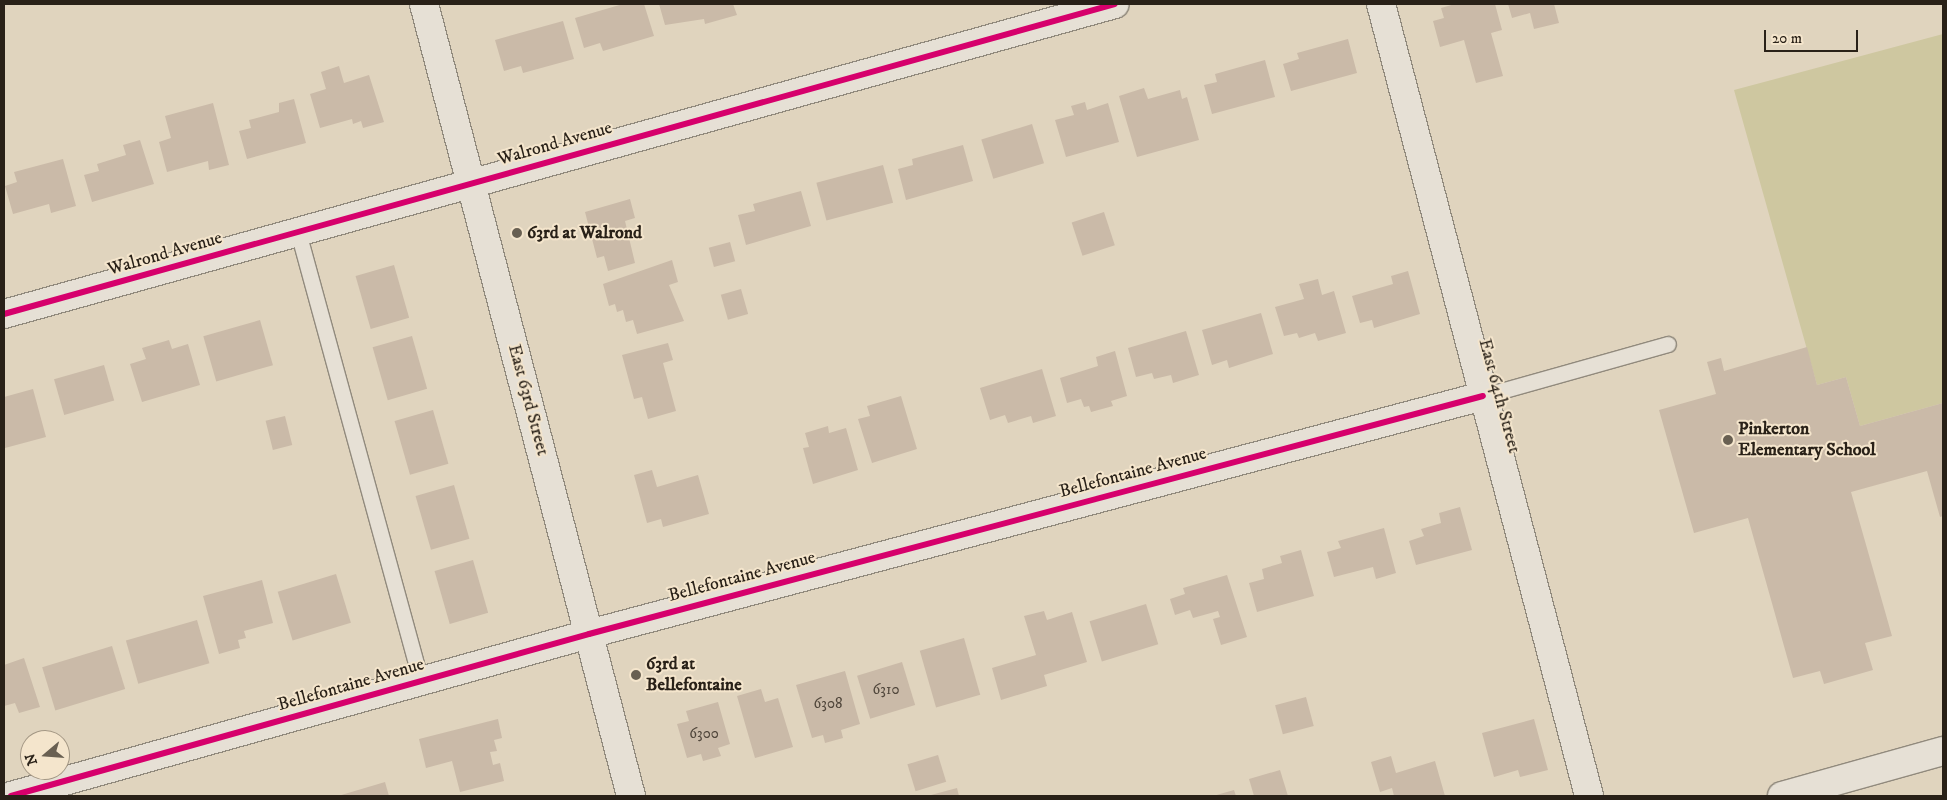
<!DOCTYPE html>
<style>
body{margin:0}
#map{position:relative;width:1947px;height:800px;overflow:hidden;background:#e0d4be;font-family:"IM FELL DW Pica",serif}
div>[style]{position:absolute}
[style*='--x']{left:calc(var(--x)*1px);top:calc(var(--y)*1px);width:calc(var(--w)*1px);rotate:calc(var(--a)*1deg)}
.green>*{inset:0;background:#cec7a0}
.building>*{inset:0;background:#cabaa8;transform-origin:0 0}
.roads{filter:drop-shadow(1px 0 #918a7d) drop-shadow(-1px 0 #918a7d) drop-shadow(0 1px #918a7d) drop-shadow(0 -1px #918a7d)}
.service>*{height:15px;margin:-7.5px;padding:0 7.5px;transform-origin:7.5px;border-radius:7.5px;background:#e6e0d5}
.minor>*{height:28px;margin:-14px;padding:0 14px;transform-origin:14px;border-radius:14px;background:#e6e0d5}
.secondary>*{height:28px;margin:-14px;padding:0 14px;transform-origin:14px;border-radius:14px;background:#e6e0d5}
.cycleway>*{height:6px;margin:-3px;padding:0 3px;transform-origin:3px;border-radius:3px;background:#d6006c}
.dots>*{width:14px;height:14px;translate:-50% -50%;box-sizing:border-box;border:2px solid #f4e5cc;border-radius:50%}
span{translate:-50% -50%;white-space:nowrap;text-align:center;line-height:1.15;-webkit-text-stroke:4px #f4e5cc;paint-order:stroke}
.number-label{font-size:15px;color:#51473c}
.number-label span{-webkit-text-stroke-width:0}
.street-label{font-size:18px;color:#292118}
.poi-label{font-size:18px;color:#292118;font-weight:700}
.left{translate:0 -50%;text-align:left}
.frame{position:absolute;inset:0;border:5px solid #292118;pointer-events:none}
.north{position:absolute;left:20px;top:730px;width:50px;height:50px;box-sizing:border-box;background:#f4e5cc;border:1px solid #a39784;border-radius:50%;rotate:252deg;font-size:14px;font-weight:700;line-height:20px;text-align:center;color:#292118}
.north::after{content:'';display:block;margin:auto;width:18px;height:22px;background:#696052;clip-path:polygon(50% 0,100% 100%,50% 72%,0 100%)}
.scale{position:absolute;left:1764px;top:30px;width:94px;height:22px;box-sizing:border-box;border:2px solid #292118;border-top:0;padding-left:6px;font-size:15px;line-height:18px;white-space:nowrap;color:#292118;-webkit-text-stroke:4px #f4e5cc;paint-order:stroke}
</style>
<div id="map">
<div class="green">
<i style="clip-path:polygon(1943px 34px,1943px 403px,1860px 426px,1846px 377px,1817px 385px,1734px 90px)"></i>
</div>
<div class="building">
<i style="clip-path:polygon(623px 4px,644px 4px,654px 36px,603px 51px,600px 43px,584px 48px,575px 18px)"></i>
<i style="clip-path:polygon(659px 4px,733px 4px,737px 15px,705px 24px,704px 19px,665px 25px)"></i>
<i style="clip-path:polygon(1455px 4px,1495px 4px,1502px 30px,1491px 33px,1503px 76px,1476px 83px,1464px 40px,1440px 47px,1433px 21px,1444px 18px,1441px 8px)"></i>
<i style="clip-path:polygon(1508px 4px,1554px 4px,1559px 23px,1534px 29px,1530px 13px,1512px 18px)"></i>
<i style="clip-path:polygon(563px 21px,574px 59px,523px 73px,521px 66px,504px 71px,495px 40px)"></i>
<i style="clip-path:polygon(1348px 39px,1357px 73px,1291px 91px,1283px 64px,1299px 59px,1297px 53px)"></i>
<i style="clip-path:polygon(1265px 60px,1275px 97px,1212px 114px,1204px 85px,1217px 82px,1215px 74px)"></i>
<i style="clip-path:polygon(339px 66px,344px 83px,369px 75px,384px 122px,363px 128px,361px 121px,353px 124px,352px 119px,320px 128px,310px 94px,326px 89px,321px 72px)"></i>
<i style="clip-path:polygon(1144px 88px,1148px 99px,1180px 90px,1182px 99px,1187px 97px,1199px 140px,1137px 157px,1119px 96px)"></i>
<i style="clip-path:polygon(294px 99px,306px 143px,247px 159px,239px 131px,251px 128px,249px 120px,279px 112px,279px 103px)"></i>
<i style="clip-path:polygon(1085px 102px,1087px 110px,1108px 103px,1119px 142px,1066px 157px,1055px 120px,1074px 115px,1071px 106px)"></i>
<i style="clip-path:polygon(213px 103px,229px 165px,209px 170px,208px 161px,167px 172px,159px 142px,171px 138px,165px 116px)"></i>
<i style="left:1032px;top:124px;width:41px;height:53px;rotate:73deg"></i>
<i style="clip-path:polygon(140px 140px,154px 184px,92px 202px,84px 175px,99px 171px,97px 164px,126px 155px,123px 145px)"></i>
<i style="clip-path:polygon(963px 145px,973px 181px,906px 200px,898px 169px,913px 165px,912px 159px)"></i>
<i style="clip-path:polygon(63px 159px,76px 206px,51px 213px,49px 204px,13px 214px,5px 186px,17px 182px,14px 172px)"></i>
<i style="left:883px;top:165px;width:39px;height:69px;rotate:75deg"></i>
<i style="clip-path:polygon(801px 191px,811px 226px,746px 245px,738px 215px,755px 211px,753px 204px)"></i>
<i style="clip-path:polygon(630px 199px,635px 218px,625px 221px,635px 263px,608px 271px,604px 256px,597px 258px,585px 212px)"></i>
<i style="left:1104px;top:212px;width:35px;height:34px;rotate:72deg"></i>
<i style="left:730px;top:242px;width:20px;height:22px;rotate:75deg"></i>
<i style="clip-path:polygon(672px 260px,678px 282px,669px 285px,684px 321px,637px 334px,633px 320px,626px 322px,623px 310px,617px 312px,615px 304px,609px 306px,603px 284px)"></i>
<i style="left:394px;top:265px;width:55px;height:40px;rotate:74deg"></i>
<i style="clip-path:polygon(1408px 271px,1420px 314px,1374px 328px,1372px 320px,1360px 323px,1352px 296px,1393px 284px,1391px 276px)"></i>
<i style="clip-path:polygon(1318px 279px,1322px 295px,1334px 291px,1346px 333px,1318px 341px,1315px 333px,1299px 338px,1297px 333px,1284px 336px,1275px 307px,1304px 299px,1299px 284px)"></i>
<i style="left:741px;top:289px;width:26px;height:21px;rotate:74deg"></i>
<i style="clip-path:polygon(1261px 313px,1273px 354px,1229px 368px,1227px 360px,1212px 365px,1202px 330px)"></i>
<i style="left:260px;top:320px;width:47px;height:59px;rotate:74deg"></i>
<i style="clip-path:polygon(1186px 331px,1199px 375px,1173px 383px,1171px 375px,1154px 379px,1152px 373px,1136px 377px,1128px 348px)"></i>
<i style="left:412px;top:336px;width:55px;height:41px;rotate:74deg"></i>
<i style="clip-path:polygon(169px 340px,172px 349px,188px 344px,200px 385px,142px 402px,130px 364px,146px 359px,142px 348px)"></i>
<i style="clip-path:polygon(668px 343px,673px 360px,663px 363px,676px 411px,648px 419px,642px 397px,634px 399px,622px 355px)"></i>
<i style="clip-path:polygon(1807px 347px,1817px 385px,1846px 377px,1860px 426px,1943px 403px,1943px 516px,1940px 517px,1927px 471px,1851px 492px,1892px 636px,1865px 643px,1873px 670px,1824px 684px,1820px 671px,1793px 678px,1748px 518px,1694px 533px,1659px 410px,1716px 394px,1707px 362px,1721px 358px,1724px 371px)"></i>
<i style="clip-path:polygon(1115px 351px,1127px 396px,1111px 401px,1113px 406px,1091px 412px,1089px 406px,1084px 407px,1081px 399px,1067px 403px,1060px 378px,1098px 366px,1096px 357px)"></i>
<i style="left:104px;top:365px;width:37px;height:52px;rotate:74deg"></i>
<i style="clip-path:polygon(1042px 369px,1056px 416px,1033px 423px,1031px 416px,1008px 423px,1005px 415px,990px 420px,980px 388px)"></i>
<i style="clip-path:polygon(33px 389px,46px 437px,5px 448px,4px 397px)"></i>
<i style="clip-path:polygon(901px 396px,917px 449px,872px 463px,858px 419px,870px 416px,867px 406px)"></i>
<i style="left:433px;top:410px;width:56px;height:40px;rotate:74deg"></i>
<i style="left:285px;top:416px;width:30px;height:20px;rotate:76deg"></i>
<i style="clip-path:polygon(828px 426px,829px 433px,846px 428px,858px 470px,813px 484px,803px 448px,809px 447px,805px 433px)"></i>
<i style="clip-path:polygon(652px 470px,657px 487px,698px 475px,709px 514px,663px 527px,661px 519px,647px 523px,634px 475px)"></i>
<i style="left:454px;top:485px;width:56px;height:40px;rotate:74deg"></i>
<i style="clip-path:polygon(1460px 507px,1472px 550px,1416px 565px,1409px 541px,1424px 536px,1421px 529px,1441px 523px,1439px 513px)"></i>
<i style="clip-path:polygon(1384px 528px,1396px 573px,1376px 579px,1373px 567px,1334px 577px,1327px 552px,1341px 548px,1338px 541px)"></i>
<i style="clip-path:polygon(1301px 550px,1314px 596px,1257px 612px,1249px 583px,1264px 579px,1262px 569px,1282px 563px,1280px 556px)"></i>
<i style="left:473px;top:560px;width:55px;height:40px;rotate:74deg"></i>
<i style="left:336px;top:574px;width:51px;height:61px;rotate:73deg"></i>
<i style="clip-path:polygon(1227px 575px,1247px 637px,1221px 645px,1213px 619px,1220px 617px,1218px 611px,1193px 618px,1190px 610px,1175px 615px,1170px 599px,1185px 594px,1183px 588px)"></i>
<i style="clip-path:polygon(262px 580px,273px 623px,244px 631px,246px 638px,238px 640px,240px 648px,219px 654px,203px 596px)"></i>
<i style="left:1146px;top:604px;width:42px;height:59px;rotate:73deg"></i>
<i style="clip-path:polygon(1044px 611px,1047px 620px,1072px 612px,1087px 662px,1044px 675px,1047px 686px,1001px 700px,992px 668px,1036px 655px,1024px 616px)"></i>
<i style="left:197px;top:620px;width:45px;height:74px;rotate:74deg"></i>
<i style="left:964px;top:638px;width:59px;height:46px;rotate:74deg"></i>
<i style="left:112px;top:646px;width:45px;height:73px;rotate:73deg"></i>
<i style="clip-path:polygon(24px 658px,40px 707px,19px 713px,15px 703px,4px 706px,4px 665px)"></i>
<i style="left:902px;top:662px;width:45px;height:47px;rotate:73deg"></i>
<i style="clip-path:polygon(845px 671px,860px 724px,841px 730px,843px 738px,825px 743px,823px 735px,812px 738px,796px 685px)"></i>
<i style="clip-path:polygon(761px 689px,765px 702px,778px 698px,793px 747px,755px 758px,737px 696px)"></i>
<i style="left:1306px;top:697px;width:30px;height:32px;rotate:75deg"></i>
<i style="clip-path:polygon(718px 702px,730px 744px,718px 748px,721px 756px,703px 761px,701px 754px,687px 758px,677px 724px,689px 721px,686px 711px)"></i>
<i style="clip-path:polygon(498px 719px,502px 738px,494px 740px,497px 751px,490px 752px,493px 765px,500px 763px,504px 781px,460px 792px,452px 761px,426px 768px,419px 739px)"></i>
<i style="clip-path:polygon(1534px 719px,1548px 770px,1520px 777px,1518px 770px,1494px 777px,1482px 733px)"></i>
<i style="left:938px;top:755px;width:28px;height:32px;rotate:73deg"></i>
<i style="clip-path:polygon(1391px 756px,1396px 773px,1435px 761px,1445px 796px,1394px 796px,1392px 788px,1380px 792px,1371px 762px)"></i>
<i style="clip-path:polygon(1280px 770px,1288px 796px,1254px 796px,1249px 779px)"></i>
<i style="clip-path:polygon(385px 782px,389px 796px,338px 796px)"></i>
<i style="clip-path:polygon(957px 788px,959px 796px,932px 796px,931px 795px)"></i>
<i style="clip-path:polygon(1234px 790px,1236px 796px,1213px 796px)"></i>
</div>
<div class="roads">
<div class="service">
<i style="--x:298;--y:232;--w:466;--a:74.7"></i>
<i style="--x:1483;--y:396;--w:192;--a:-15.7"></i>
</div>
<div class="minor">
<i style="--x:1381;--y:4;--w:819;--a:75.28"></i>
<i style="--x:4;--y:314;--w:1153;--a:-15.59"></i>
<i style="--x:11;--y:796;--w:600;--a:-15.66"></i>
<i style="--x:589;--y:634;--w:925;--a:-14.91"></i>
<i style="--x:1782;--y:796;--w:167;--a:-15.6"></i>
</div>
<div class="secondary">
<i style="--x:424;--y:4;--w:819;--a:75.35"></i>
</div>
</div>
<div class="cycleway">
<i style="--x:4;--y:314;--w:1153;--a:-15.59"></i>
<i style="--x:11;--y:796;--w:600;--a:-15.66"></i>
<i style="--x:589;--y:634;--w:925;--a:-14.91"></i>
</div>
<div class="dots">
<i style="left:517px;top:233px;background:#696052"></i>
<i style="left:1728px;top:440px;background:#696052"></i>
<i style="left:636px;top:675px;background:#696052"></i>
</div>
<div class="number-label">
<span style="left:886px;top:690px">6310</span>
<span style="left:828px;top:704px">6308</span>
<span style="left:704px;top:734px">6300</span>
</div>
<div class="street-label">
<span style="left:555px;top:144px;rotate:-16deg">Walrond Avenue</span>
<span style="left:165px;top:254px;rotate:-16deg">Walrond Avenue</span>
<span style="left:1499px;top:396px;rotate:75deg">East 64th Street</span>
<span style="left:528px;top:400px;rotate:75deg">East 63rd Street</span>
<span style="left:1133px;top:473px;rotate:-15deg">Bellefontaine Avenue</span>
<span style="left:742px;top:577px;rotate:-15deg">Bellefontaine Avenue</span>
<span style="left:351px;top:685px;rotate:-16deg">Bellefontaine Avenue</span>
</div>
<div class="poi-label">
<span class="left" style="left:527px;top:233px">63rd at Walrond</span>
<span class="left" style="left:1738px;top:440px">Pinkerton<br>Elementary School</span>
<span class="left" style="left:646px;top:675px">63rd at<br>Bellefontaine</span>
</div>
<div class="frame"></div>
<div class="north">N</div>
<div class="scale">20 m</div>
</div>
